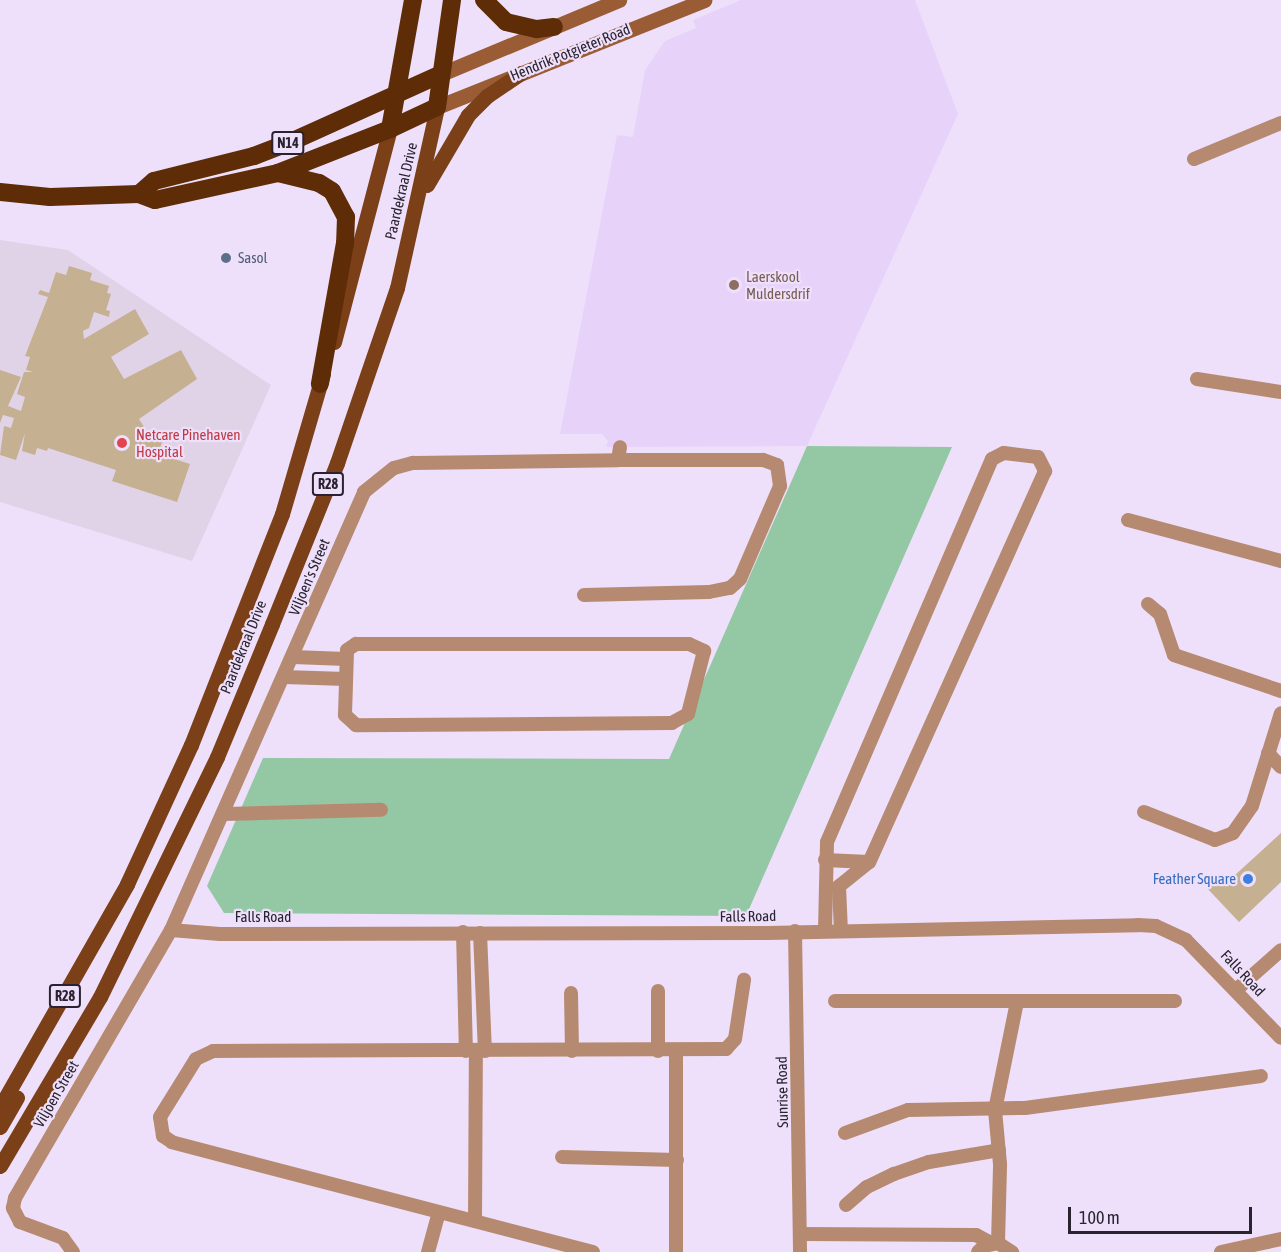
<!DOCTYPE html>
<style>
body{margin:0}
#map{position:relative;width:1281px;height:1252px;overflow:hidden;background:#eee0fb;font-family:"Asap Condensed",sans-serif}
div>[style]{position:absolute}
[style*='--x']{left:calc(var(--x)*1px);top:calc(var(--y)*1px);width:calc(var(--w)*1px);rotate:calc(var(--a)*1deg)}
.built>*{inset:0;background:#e7d2f9}
.medical>*{inset:0;background:#e0d3e7}
.green>*{inset:0;background:#94c8a5}
.building>*{inset:0;background:#c5b092}
.street>*{height:14px;margin:-7px;padding:0 7px;transform-origin:7px;border-radius:7px;background:#b68a71}
.secondary>*{height:15px;margin:-7.5px;padding:0 7.5px;transform-origin:7.5px;border-radius:7.5px;background:#9a5c35}
.primary>*{height:15px;margin:-7.5px;padding:0 7.5px;transform-origin:7.5px;border-radius:7.5px;background:#7c4018}
.highway>*{height:18px;margin:-9px;padding:0 9px;transform-origin:9px;border-radius:9px;background:#5e2c06}
.dots>*{width:16px;height:16px;translate:-50% -50%;box-sizing:border-box;border:3px solid #eee0fb;border-radius:50%}
span{translate:-50% -50%;white-space:nowrap;text-align:center;line-height:1.15;-webkit-text-stroke:4.5px #eee0fb;paint-order:stroke}
.shield-label span{padding:2px 4px;background:#eee0fb;border:2px solid;border-radius:4px;-webkit-text-stroke-width:0}
.shield-label{font-size:14px;color:#29232f;font-weight:700}
.street-label{font-size:15px;color:#29232f}
.service-label{font-size:15px;color:#4e5e75}
.left{translate:0 -50%;text-align:left}
.education-label{font-size:15px;color:#785e54}
.health-label{font-size:15px;color:#be3a42}
.shop-label{font-size:15px;color:#366cbe}
.right{translate:-100% -50%;text-align:right}
.scale{position:absolute;left:1068px;top:1207px;width:184px;height:27px;box-sizing:border-box;border:3px solid #29232f;border-top:0;padding-left:8px;font-size:18px;line-height:21px;white-space:nowrap;color:#29232f;-webkit-text-stroke:4px #eee0fb;paint-order:stroke}
</style>
<div id="map">
<div class="built">
<i style="clip-path:polygon(741px 0,915px 0,958px 114px,807px 446px,606px 447px,608px 441px,602px 434px,560px 434px,617px 135px,633px 137px,645px 70px,665px 41px,696px 28px,693px 20px)"></i>
</div>
<div class="medical">
<i style="clip-path:polygon(0 240px,68px 250px,271px 385px,192px 561px,0 502px)"></i>
</div>
<div class="green">
<i style="clip-path:polygon(807px 446px,952px 447px,746px 916px,224px 913px,207px 886px,263px 758px,669px 759px)"></i>
</div>
<div class="building">
<i style="clip-path:polygon(69px 266px,92px 273px,90px 280px,109px 286px,107px 293px,111px 294px,106px 310px,110px 311px,109px 317px,94px 312px,89px 328px,83px 331px,84px 339px,135px 309px,149px 334px,111px 357px,124px 379px,181px 350px,197px 379px,139px 419px,149px 435px,163px 439px,158px 454px,190px 464px,177px 502px,112px 481px,116px 470px,48px 448px,47px 451px,37px 448px,35px 455px,22px 451px,25px 433px,16px 460px,0 455px,4px 426px,11px 428px,14px 418px,3px 415px,0 423px,0 370px,21px 377px,8px 406px,21px 411px,25px 397px,17px 394px,24px 372px,33px 372px,26px 370px,30px 357px,25px 356px,48px 297px,38px 294px,40px 290px,49px 293px,56px 272px,66px 275px)"></i>
<i style="clip-path:polygon(1281px 833px,1281px 882px,1239px 922px,1206px 887px,1219px 874px,1234px 876px)"></i>
</div>
<div class="street">
<i style="--x:1194;--y:159;--w:94;--a:-22.5"></i>
<i style="--x:1197;--y:379;--w:85;--a:8.8"></i>
<i style="--x:1128;--y:520;--w:158;--a:15"></i>
<i style="--x:584;--y:595;--w:125;--a:-1.4"></i>
<i style="--x:709;--y:592;--w:21;--a:-11"></i>
<i style="--x:730;--y:588;--w:13;--a:-42"></i>
<i style="--x:740;--y:579;--w:101;--a:-66.7"></i>
<i style="--x:780;--y:486;--w:21;--a:-98"></i>
<i style="--x:777;--y:465;--w:15;--a:-160"></i>
<i style="--x:763;--y:460;--w:145;--a:180"></i>
<i style="--x:1148;--y:604;--w:16;--a:40"></i>
<i style="--x:1160;--y:614;--w:43;--a:71.1"></i>
<i style="--x:1174;--y:655;--w:113;--a:18.6"></i>
<i style="--x:356;--y:644;--w:333;--a:0"></i>
<i style="--x:689;--y:644;--w:17;--a:25"></i>
<i style="--x:704;--y:651;--w:65;--a:104.3"></i>
<i style="--x:688;--y:714;--w:18;--a:151"></i>
<i style="--x:672;--y:723;--w:316;--a:179.6"></i>
<i style="--x:356;--y:725;--w:15;--a:-138"></i>
<i style="--x:345;--y:715;--w:65;--a:-88.2"></i>
<i style="--x:347;--y:650;--w:11;--a:-34"></i>
<i style="--x:293;--y:657;--w:53;--a:2.2"></i>
<i style="--x:284;--y:677;--w:62;--a:1.8"></i>
<i style="--x:1268;--y:753;--w:19;--a:47"></i>
<i style="--x:1144;--y:812;--w:76;--a:21.5"></i>
<i style="--x:1215;--y:840;--w:19;--a:-21"></i>
<i style="--x:1233;--y:833;--w:33;--a:-55"></i>
<i style="--x:1252;--y:806;--w:97;--a:-72.7"></i>
<i style="--x:223;--y:814;--w:158;--a:-1.5"></i>
<i style="--x:825;--y:860;--w:44;--a:2.6"></i>
<i style="--x:171;--y:930;--w:49;--a:4.7"></i>
<i style="--x:220;--y:934;--w:548;--a:-0.1"></i>
<i style="--x:768;--y:933;--w:370;--a:-1.2"></i>
<i style="--x:1138;--y:925;--w:18;--a:3"></i>
<i style="--x:1156;--y:926;--w:33;--a:25"></i>
<i style="--x:1186;--y:940;--w:136;--a:45.9"></i>
<i style="--x:795;--y:931;--w:321;--a:89.1"></i>
<i style="--x:825;--y:931;--w:89;--a:-88.7"></i>
<i style="--x:827;--y:842;--w:417;--a:-66.7"></i>
<i style="--x:992;--y:459;--w:13;--a:-27"></i>
<i style="--x:1004;--y:453;--w:34;--a:7"></i>
<i style="--x:1038;--y:457;--w:16;--a:63"></i>
<i style="--x:1045;--y:471;--w:429;--a:114.2"></i>
<i style="--x:869;--y:862;--w:38;--a:141"></i>
<i style="--x:839;--y:886;--w:45;--a:87.5"></i>
<i style="--x:463;--y:932;--w:119;--a:88.6"></i>
<i style="--x:480;--y:933;--w:118;--a:87.6"></i>
<i style="--x:1236;--y:990;--w:60;--a:-41.6"></i>
<i style="--x:658;--y:991;--w:60;--a:90"></i>
<i style="--x:571;--y:993;--w:58;--a:89"></i>
<i style="--x:835;--y:1001;--w:340;--a:0"></i>
<i style="--x:676;--y:1051;--w:201;--a:90"></i>
<i style="--x:845;--y:1133;--w:67;--a:-20.1"></i>
<i style="--x:908;--y:1110;--w:117;--a:-1"></i>
<i style="--x:1025;--y:1108;--w:238;--a:-7.7"></i>
<i style="--x:562;--y:1157;--w:115;--a:1.5"></i>
<i style="--x:846;--y:1205;--w:28;--a:-41"></i>
<i style="--x:867;--y:1187;--w:30;--a:-26"></i>
<i style="--x:894;--y:1174;--w:37;--a:-19"></i>
<i style="--x:929;--y:1162;--w:71;--a:-9.7"></i>
<i style="--x:475;--y:1221;--w:170;--a:-89.7"></i>
<i style="--x:801;--y:1234;--w:175;--a:0.3"></i>
<i style="--x:976;--y:1235;--w:17;--a:28"></i>
<i style="--x:998;--y:1243;--w:79;--a:-88.5"></i>
<i style="--x:1000;--y:1164;--w:54;--a:-95.3"></i>
<i style="--x:995;--y:1110;--w:110;--a:-78.5"></i>
<i style="--x:73;--y:1252;--w:17;--a:-126"></i>
<i style="--x:63;--y:1238;--w:46;--a:-159.6"></i>
<i style="--x:20;--y:1222;--w:16;--a:-117"></i>
<i style="--x:13;--y:1208;--w:10;--a:-79"></i>
<i style="--x:15;--y:1198;--w:310;--a:-59.8"></i>
<i style="--x:171;--y:930;--w:479;--a:-66.2"></i>
<i style="--x:364;--y:492;--w:38;--a:-39"></i>
<i style="--x:394;--y:468;--w:20;--a:-15"></i>
<i style="--x:413;--y:463;--w:205;--a:-0.8"></i>
<i style="--x:618;--y:460;--w:13;--a:-81"></i>
<i style="--x:428;--y:1252;--w:41;--a:-74.6"></i>
<i style="--x:593;--y:1252;--w:435;--a:-165.4"></i>
<i style="--x:172;--y:1142;--w:11;--a:-146"></i>
<i style="--x:163;--y:1136;--w:19;--a:-99"></i>
<i style="--x:160;--y:1117;--w:68;--a:-58.2"></i>
<i style="--x:196;--y:1059;--w:19;--a:-25"></i>
<i style="--x:213;--y:1051;--w:513;--a:-0.22"></i>
<i style="--x:726;--y:1049;--w:13;--a:-48"></i>
<i style="--x:735;--y:1039;--w:60;--a:-81.3"></i>
<i style="--x:978;--y:1252;--w:8;--a:-45"></i>
<i style="--x:984;--y:1246;--w:14;--a:-12"></i>
<i style="--x:998;--y:1243;--w:17;--a:33"></i>
<i style="--x:1221;--y:1252;--w:61;--a:-12.2"></i>
</div>
<div class="secondary">
<i style="--x:441;--y:74;--w:193;--a:-22.6"></i>
<i style="--x:437;--y:107;--w:288;--a:-21.8"></i>
</div>
<div class="primary">
<i style="--x:427;--y:185;--w:81;--a:-59.6"></i>
<i style="--x:468;--y:115;--w:27;--a:-45"></i>
<i style="--x:487;--y:96;--w:41;--a:-34.1"></i>
<i style="--x:334;--y:342;--w:220;--a:-75.3"></i>
<i style="--x:0;--y:1107;--w:257;--a:-60.3"></i>
<i style="--x:127;--y:884;--w:153;--a:-65.3"></i>
<i style="--x:191;--y:745;--w:248;--a:-68.5"></i>
<i style="--x:282;--y:514;--w:146;--a:-73.7"></i>
<i style="--x:0;--y:1127;--w:34;--a:-60"></i>
<i style="--x:0;--y:1166;--w:196;--a:-59.4"></i>
<i style="--x:100;--y:997;--w:267;--a:-64"></i>
<i style="--x:217;--y:757;--w:144;--a:-67.5"></i>
<i style="--x:272;--y:624;--w:174;--a:-68"></i>
<i style="--x:337;--y:463;--w:185;--a:-71.1"></i>
<i style="--x:397;--y:288;--w:185;--a:-77.5"></i>
</div>
<div class="highway">
<i style="--x:484;--y:0;--w:31;--a:45"></i>
<i style="--x:506;--y:22;--w:32;--a:13"></i>
<i style="--x:537;--y:29;--w:17;--a:-7"></i>
<i style="--x:390;--y:129;--w:131;--a:-79.9"></i>
<i style="--x:278;--y:173;--w:42;--a:13.7"></i>
<i style="--x:319;--y:183;--w:15;--a:32"></i>
<i style="--x:332;--y:191;--w:30;--a:62"></i>
<i style="--x:346;--y:217;--w:26;--a:92"></i>
<i style="--x:345;--y:243;--w:143;--a:100.1"></i>
<i style="--x:0;--y:192;--w:50;--a:5.7"></i>
<i style="--x:50;--y:197;--w:89;--a:-1.9"></i>
<i style="--x:139;--y:194;--w:17;--a:21"></i>
<i style="--x:155;--y:200;--w:126;--a:-12.4"></i>
<i style="--x:278;--y:173;--w:120;--a:-21.4"></i>
<i style="--x:390;--y:129;--w:52;--a:-25.1"></i>
<i style="--x:437;--y:107;--w:108;--a:-82"></i>
<i style="--x:139;--y:194;--w:20;--a:-41"></i>
<i style="--x:154;--y:181;--w:103;--a:-14"></i>
<i style="--x:254;--y:156;--w:44;--a:-21.3"></i>
<i style="--x:295;--y:140;--w:160;--a:-24.3"></i>
</div>
<div class="dots">
<i style="left:226px;top:258px;background:#5c6f8a"></i>
<i style="left:734px;top:285px;background:#8d6e63"></i>
<i style="left:122px;top:443px;background:#e0444e"></i>
<i style="left:1248px;top:879px;background:#3f7fe0"></i>
</div>
<div class="shield-label">
<span style="left:288px;top:143px">N14</span>
<span style="left:328px;top:484px">R28</span>
<span style="left:65px;top:996px">R28</span>
</div>
<div class="street-label">
<span style="left:570px;top:52px;rotate:-22deg">Hendrik Potgieter Road</span>
<span style="left:401px;top:191px;rotate:-77deg">Paardekraal Drive</span>
<span style="left:309px;top:577px;rotate:-67deg">Viljoen's Street</span>
<span style="left:243px;top:647px;rotate:-68deg">Paardekraal Drive</span>
<span style="left:748px;top:916px;rotate:-1deg">Falls Road</span>
<span style="left:263px;top:917px">Falls Road</span>
<span style="left:1243px;top:973px;rotate:47deg">Falls Road</span>
<span style="left:782px;top:1092px;rotate:-91deg">Sunrise Road</span>
<span style="left:56px;top:1094px;rotate:-60deg">Viljoen Street</span>
</div>
<div class="service-label">
<span class="left" style="left:238px;top:258px">Sasol</span>
</div>
<div class="education-label">
<span class="left" style="left:746px;top:285px">Laerskool<br>Muldersdrif</span>
</div>
<div class="health-label">
<span class="left" style="left:136px;top:443px">Netcare Pinehaven<br>Hospital</span>
</div>
<div class="shop-label">
<span class="right" style="left:1236px;top:879px">Feather Square</span>
</div>
<div class="scale">100 m</div>
</div>
